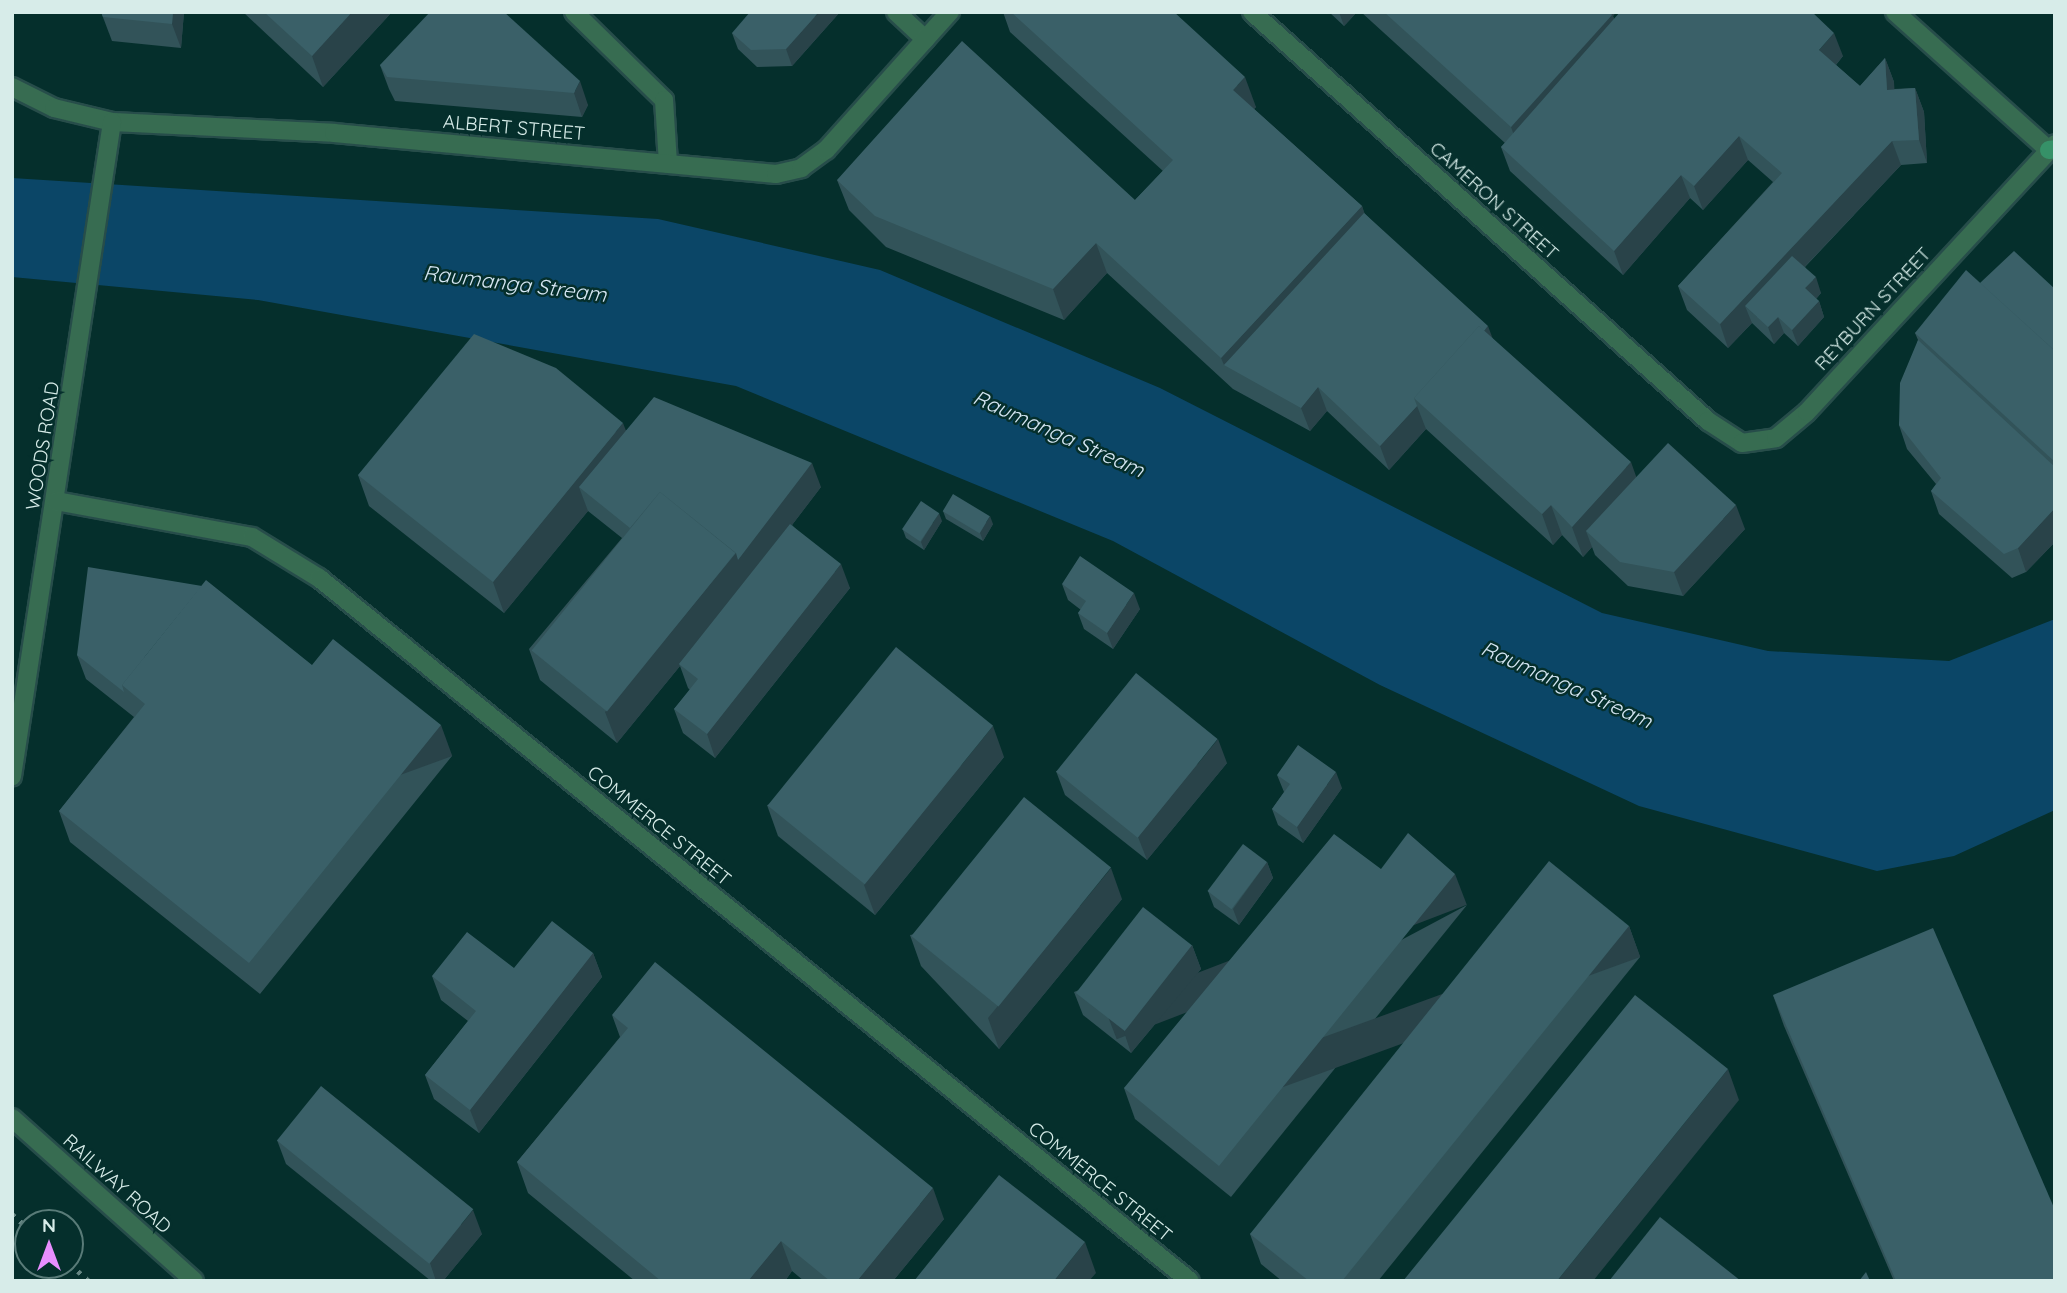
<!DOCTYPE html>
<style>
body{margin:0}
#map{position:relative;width:2067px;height:1293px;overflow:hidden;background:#052f2c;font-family:Quicksand,sans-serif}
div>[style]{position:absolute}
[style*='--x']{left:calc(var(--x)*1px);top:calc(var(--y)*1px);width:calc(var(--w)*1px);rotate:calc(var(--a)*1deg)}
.water>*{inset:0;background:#0b4667}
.roads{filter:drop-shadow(2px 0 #274d4a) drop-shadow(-2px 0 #274d4a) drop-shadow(0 2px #274d4a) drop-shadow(0 -2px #274d4a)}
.service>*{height:18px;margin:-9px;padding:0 9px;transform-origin:9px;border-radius:9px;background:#376c51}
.minor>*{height:18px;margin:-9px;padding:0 9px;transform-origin:9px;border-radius:9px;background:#376c51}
.tertiary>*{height:18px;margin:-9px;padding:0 9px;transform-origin:9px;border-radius:9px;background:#376c51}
.secondary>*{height:18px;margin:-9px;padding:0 9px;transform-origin:9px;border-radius:9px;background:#369168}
.rail>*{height:5px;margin-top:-2.5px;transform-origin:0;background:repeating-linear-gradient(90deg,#658582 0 3.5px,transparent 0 10.5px)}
.wall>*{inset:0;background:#325359}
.shaded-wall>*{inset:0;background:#294349;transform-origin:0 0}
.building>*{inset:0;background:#3a6068;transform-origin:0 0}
span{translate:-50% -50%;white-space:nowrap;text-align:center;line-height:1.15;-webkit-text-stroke:5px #052f2c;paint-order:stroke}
.street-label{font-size:19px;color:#d7ece9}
.water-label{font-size:21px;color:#d6e7f4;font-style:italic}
.frame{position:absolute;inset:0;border:14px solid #d7ece9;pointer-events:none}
.north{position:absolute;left:14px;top:1209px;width:70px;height:70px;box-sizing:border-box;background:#052f2c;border:2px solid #597b78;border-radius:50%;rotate:0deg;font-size:19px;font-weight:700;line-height:28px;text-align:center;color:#d7ece9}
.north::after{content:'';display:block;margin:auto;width:24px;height:32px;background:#e88eff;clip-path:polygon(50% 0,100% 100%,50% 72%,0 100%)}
</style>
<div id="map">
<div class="water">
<i style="clip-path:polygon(12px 178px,658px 219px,880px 270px,1160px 388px,1602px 613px,1768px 651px,1949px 661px,2055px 619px,2055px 810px,1954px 856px,1877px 871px,1639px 806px,1380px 685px,1113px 541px,736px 386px,258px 300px,12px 277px)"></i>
</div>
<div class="roads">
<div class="service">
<i style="--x:896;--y:12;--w:40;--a:43"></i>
</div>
<div class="minor">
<i style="--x:574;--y:12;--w:126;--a:44.4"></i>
<i style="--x:664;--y:100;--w:64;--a:86.4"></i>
<i style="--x:1895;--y:12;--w:207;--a:41.9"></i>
<i style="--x:112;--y:122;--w:222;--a:2.8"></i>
<i style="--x:334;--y:133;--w:444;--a:5.3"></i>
<i style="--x:776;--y:174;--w:26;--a:-13"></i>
<i style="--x:801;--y:168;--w:31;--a:-36"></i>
<i style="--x:826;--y:150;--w:186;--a:-48.1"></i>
<i style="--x:12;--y:1118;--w:244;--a:41.8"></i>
</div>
<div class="tertiary">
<i style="--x:1252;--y:12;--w:613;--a:41.89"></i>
<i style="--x:1708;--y:421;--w:40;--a:32.9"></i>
<i style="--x:1742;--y:443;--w:34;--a:-8"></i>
<i style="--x:1776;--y:438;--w:40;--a:-40"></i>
<i style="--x:1807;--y:412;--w:365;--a:-47.2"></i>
<i style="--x:12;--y:87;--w:47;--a:26.6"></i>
<i style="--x:54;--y:108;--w:60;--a:13.6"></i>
<i style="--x:112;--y:122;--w:662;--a:98.69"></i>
<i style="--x:56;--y:501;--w:199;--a:10.4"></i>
<i style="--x:252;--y:537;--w:79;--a:31.5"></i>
<i style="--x:319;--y:578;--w:1119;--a:38.91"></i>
</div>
<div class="secondary">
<i style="--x:2049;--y:150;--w:6;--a:-9"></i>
</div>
</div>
<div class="rail">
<i style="--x:12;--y:1214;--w:21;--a:41"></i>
<i style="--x:70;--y:1264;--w:25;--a:42"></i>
</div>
<div class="wall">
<i style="clip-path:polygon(101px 12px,184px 12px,181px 48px,112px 41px)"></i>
<i style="clip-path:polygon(243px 12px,392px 12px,323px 87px)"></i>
<i style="clip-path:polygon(504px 12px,588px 105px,582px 117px,395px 101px,389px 89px,380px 65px)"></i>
<i style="clip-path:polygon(840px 12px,792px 66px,757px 67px,738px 49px,732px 33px)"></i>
<i style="clip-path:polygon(1003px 12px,1174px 12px,1256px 107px,1254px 109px,1362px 206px,1364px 213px,1494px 340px,1636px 477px,1745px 529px,1683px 596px,1628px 586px,1595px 555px,1592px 547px,1583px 557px,1562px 535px,1553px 545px,1426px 429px,1389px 470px,1327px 411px,1310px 431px,1233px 389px,1107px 273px,1064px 320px,886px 247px,849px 210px,837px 180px,1135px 200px,1163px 171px,1010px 32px)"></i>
<i style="clip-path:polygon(1329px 12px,1357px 12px,1344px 26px)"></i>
<i style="clip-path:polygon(1361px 12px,1616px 12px,1613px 16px,1614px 19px,1843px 56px,1836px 65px,1860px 86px,1885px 58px,1894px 82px,1894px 89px,1915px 88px,1924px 112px,1927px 163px,1901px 165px,1805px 267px,1821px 293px,1816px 299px,1819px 301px,1824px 317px,1798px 346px,1784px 333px,1774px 344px,1752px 323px,1728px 348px,1687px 310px,1678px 286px,1773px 182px,1748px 160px,1703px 210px,1690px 198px,1623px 275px,1510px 171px,1501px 147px,1505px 143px)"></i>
<i style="clip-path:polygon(1980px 283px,2055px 289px,2055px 542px,2026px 572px,2012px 578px,1939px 514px,1931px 491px,1936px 484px,1907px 449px,1899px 425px,1918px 340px,1915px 333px)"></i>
<i style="clip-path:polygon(626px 430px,821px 487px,792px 525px,850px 588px,715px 758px,683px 733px,674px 709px,690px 690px,688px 688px,680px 666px,617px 743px,540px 680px,529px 649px,622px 538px,588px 511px,504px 613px,369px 506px,358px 475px)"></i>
<i style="clip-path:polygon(943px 511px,993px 524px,983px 541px,946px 519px)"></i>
<i style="clip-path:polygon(942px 521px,924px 550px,906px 538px,903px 530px)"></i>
<i style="clip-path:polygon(1062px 584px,1140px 609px,1113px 649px,1084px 629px,1078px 613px,1081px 610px,1068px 600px)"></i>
<i style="clip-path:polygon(77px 655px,312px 665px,452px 756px,260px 994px,70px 842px,59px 811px,134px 717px,86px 679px)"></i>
<i style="clip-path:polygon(1004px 757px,875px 915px,778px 836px,767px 805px)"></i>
<i style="clip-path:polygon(1227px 763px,1147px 860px,1065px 795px,1056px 771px)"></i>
<i style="clip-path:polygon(1277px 775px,1342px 788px,1303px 843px,1278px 825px,1272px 809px,1284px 792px)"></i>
<i style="clip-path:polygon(1267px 862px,1273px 878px,1239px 925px,1214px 907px,1208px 891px)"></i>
<i style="clip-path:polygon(1122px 899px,999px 1049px,921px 966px,910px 935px)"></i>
<i style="clip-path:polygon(1467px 905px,1231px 1197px,1135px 1119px,1124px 1088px)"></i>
<i style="clip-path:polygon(1629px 926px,1640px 957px,1378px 1281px,1282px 1281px,1261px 1264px,1250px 1234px)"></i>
<i style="clip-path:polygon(1192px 945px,1201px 969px,1131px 1053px,1083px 1015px,1074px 992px)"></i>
<i style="clip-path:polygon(593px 953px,602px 977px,479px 1133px,434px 1099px,425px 1075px,468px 1021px,441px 1000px,432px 976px,514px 968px)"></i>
<i style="clip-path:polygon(1773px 995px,2055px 1281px,1894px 1281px,1784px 1026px)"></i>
<i style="clip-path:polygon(612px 1015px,944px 1219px,893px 1281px,804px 1281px,792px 1271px,785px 1281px,635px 1281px,528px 1193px,517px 1162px,620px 1037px)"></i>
<i style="clip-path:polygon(277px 1140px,482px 1234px,443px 1281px,431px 1281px,286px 1164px)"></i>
</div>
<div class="shaded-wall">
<i style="clip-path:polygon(173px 12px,184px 12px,181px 48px,172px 24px)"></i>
<i style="clip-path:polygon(352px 12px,392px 12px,323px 87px,312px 56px)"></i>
<i style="clip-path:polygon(819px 12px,840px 12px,792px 66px,786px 49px)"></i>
<i style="clip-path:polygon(1339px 12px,1357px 12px,1344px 26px)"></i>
<i style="clip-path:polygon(1598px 12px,1616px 12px,1613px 16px,1623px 45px,1522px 158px,1511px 127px)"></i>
<i style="clip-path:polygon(1834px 33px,1843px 56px,1828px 74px,1819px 50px)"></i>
<i style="clip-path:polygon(1885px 58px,1894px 82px,1896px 114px,1887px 90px)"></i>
<i style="clip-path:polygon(1245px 77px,1256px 107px,1244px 121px,1233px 90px)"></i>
<i style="clip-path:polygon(580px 81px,588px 105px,582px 117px,574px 93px)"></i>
<i style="clip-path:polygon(1915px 88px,1924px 112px,1927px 163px,1919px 140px)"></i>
<i style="clip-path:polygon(1739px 136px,1748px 160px,1703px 210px,1694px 186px)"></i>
<i style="clip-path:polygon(1892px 141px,1901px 165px,1757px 317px,1745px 306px,1752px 323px,1728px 348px,1720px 324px)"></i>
<i style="clip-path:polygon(1681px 175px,1690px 198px,1623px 275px,1614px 251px)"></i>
<i style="clip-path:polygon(1362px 206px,1373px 237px,1224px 365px,1221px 358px)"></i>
<i style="clip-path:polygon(1096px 243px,1107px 273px,1064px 320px,1053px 289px)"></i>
<i style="clip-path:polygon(1816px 277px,1821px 293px,1811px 305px,1805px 288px)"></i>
<i style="clip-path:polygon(1819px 301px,1824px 317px,1798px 346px,1792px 330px)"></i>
<i style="clip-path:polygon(1778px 317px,1784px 333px,1774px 344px,1768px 327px)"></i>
<i style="clip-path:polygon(1488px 326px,1497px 350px,1419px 403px)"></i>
<i style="clip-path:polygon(1318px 387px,1327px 411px,1310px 431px,1301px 408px)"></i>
<i style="clip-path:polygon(1417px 406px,1426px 429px,1389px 470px,1380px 446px)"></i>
<i style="clip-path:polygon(623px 423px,635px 454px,579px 487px,588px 511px,504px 613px,493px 582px)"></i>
<i style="clip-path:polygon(1631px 462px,1642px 493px,1586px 531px,1592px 547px,1583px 557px,1572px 527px)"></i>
<i style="clip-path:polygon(812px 463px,821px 487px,747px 584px,679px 664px,680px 666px,617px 743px,605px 712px,736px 553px)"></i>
<i style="clip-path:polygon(1551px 505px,1562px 535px,1553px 545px,1542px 514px)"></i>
<i style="clip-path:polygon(1736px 505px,1745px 529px,1683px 596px,1674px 572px)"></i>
<i style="clip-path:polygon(2055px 508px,2055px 542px,2026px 572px,2018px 548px)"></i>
<i style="clip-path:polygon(939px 513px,942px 521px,924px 550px,921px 542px)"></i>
<i style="clip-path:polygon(990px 516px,993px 524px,983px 541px,980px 533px)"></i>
<i style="clip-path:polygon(841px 564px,850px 588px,715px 758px,707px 734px)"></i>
<i style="clip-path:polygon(1134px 593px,1140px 609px,1113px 649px,1107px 633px)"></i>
<i style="left:441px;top:725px;width:33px;height:306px;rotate:70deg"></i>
<i style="clip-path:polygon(993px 726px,1004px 757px,875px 915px,864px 885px)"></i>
<i style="clip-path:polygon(1218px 739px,1227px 763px,1147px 860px,1138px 837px)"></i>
<i style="clip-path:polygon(1336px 772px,1342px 788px,1303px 843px,1297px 827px)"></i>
<i style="clip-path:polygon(1267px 862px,1273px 878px,1239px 925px,1233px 909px)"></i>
<i style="clip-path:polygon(1111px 868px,1122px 899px,999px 1049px,988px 1018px)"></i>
<i style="left:1455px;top:874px;width:33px;height:375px;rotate:69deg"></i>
<i style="left:1629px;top:926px;width:33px;height:457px;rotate:70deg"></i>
<i style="clip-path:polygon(1192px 945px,1201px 969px,1131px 1053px,1123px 1029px)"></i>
<i style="clip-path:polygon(593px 953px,602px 977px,479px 1133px,470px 1110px)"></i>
<i style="clip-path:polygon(1728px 1069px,1739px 1100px,1593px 1281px,1557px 1281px)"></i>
<i style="clip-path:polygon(933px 1188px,944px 1219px,893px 1281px,857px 1281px)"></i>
<i style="clip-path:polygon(473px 1210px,482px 1234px,443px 1281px,436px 1281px,430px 1263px)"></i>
<i style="clip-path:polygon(781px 1241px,792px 1271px,785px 1281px,748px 1281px)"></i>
<i style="clip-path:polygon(1085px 1242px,1096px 1273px,1089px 1281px,1054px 1281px)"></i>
</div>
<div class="building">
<i style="clip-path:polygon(101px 12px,173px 12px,172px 24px,103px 17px)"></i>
<i style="clip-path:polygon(264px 12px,352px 12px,312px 56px)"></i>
<i style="clip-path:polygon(430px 12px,504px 12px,580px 81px,574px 93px,387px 77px,380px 65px)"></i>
<i style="clip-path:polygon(750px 12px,819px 12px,786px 49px,751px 50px,732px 33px)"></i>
<i style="clip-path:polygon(1011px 12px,1174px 12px,1245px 77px,1233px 90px,1362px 206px,1221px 358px,1096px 243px,1053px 289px,875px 216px,837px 180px,962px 41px,1135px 200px,1173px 160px)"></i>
<i style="clip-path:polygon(1384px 12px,1610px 12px,1612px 15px,1511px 127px)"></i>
<i style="clip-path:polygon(1620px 12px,1812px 12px,1834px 33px,1819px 50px,1860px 86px,1885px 58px,1887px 90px,1915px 88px,1919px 140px,1892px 141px,1720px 324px,1678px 286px,1782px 173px,1739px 136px,1694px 186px,1681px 175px,1614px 251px,1501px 147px)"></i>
<i style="clip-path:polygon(1364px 213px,1488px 326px,1484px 331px,1479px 326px,1414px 398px,1417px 406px,1380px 446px,1318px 387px,1301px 408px,1224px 365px)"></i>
<i style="clip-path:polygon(2014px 251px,2055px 289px,2055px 351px,1980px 283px)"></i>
<i style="clip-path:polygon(1792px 256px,1816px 277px,1805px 288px,1819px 301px,1792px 330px,1778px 317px,1768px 327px,1745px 306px)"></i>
<i style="clip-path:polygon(1966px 270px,2055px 351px,2055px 462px,1915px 333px)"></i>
<i style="clip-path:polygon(1479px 326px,1631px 462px,1572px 527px,1551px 505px,1542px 514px,1414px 398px)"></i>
<i style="clip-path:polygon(474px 334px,556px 368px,623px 423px,493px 582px,358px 475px)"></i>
<i style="clip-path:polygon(1918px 340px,2055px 467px,2055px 508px,2018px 548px,2004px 554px,1931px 491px,1941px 478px,1899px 425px,1900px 383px)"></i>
<i style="clip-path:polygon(654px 397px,812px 463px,738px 560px,736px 553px,660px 492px,630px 528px,579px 487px)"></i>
<i style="clip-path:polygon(1668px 443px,1736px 505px,1674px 572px,1620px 562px,1586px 531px)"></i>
<i style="left:660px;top:492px;width:97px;height:204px;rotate:39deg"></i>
<i style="left:953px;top:494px;width:43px;height:20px;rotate:31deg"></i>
<i style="left:921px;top:501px;width:22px;height:34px;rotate:34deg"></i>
<i style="clip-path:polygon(790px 524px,841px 564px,707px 734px,674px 709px,698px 679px,679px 664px)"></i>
<i style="clip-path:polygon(1080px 556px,1134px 593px,1107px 633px,1078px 613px,1086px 601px,1062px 584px)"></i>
<i style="clip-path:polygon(88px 567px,202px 586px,122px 685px,124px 692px,77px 655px)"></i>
<i style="clip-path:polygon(206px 580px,312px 665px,333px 639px,441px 725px,249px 963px,59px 811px,145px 704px,122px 685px)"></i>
<i style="left:896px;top:647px;width:125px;height:204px;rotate:39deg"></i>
<i style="left:1136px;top:673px;width:105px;height:127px;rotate:39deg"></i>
<i style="clip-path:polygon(1298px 745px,1336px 772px,1297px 827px,1272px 809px,1290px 784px,1277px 775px)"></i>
<i style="left:1024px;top:797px;width:112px;height:179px;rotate:39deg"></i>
<i style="clip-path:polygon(1408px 833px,1455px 874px,1219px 1166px,1124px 1088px,1334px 834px,1381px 869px)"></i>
<i style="left:1243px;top:844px;width:30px;height:59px;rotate:37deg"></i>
<i style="clip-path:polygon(1549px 861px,1629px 926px,1342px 1281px,1309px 1281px,1250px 1234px)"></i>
<i style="left:1143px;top:907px;width:62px;height:109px;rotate:38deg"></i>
<i style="clip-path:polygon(552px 921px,593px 953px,470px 1110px,425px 1075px,476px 1011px,432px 976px,467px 932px,514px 968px)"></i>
<i style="clip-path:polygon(1933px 928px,2055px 1210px,2055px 1281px,1896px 1281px,1773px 995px)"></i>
<i style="clip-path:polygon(655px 962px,933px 1188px,857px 1281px,830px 1281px,781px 1241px,748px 1281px,661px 1281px,517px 1162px,628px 1028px,612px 1015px)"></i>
<i style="clip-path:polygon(1635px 995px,1728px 1069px,1557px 1281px,1403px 1281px)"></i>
<i style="left:321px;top:1086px;width:196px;height:70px;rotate:39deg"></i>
<i style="clip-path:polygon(999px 1175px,1085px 1242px,1054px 1281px,914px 1281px)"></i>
<i style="clip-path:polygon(1660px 1217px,1741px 1281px,1609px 1281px)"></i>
<i style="clip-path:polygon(1866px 1272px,1870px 1281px,1859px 1281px)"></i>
</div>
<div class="street-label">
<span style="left:514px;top:128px;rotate:5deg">ALBERT STREET</span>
<span style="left:1494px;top:201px;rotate:42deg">CAMERON STREET</span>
<span style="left:1873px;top:309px;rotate:-47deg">REYBURN STREET</span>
<span style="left:43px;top:446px;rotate:-81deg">WOODS ROAD</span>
<span style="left:659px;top:826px;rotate:39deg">COMMERCE STREET</span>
<span style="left:1100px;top:1182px;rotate:39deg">COMMERCE STREET</span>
<span style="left:117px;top:1184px;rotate:42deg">RAILWAY ROAD</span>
</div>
<div class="water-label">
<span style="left:515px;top:283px;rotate:7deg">Raumanga Stream</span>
<span style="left:1059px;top:433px;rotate:24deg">Raumanga Stream</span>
<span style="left:1567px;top:684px;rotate:24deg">Raumanga Stream</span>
</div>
<div class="frame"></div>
<div class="north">N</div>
</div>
